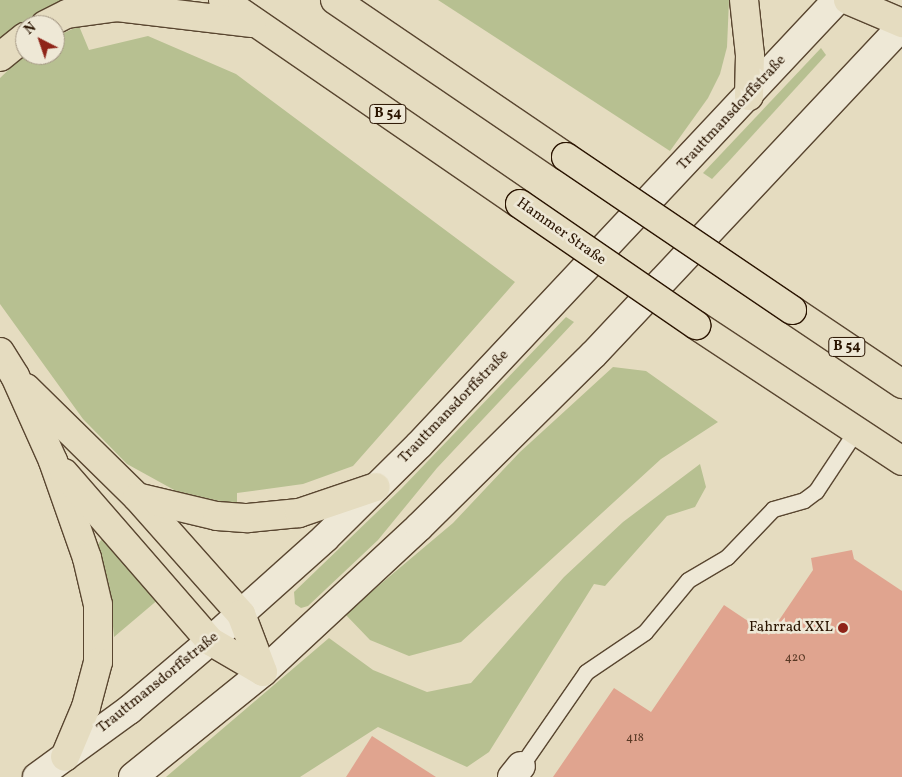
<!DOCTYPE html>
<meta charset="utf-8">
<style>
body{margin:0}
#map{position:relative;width:902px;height:777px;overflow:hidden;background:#e5dcc0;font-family:Vollkorn,serif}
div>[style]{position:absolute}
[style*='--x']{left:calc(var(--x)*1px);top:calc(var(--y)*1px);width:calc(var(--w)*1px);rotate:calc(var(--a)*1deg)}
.green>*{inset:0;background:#b7c091}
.building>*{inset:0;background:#e0a48f}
.roads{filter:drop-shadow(1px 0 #594630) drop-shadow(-1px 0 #594630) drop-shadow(0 1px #594630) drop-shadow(0 -1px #594630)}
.service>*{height:15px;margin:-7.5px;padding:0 7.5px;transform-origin:7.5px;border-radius:7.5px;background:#eee8d6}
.minor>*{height:28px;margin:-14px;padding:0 14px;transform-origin:14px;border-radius:14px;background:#eee8d6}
.tertiary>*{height:28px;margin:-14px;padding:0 14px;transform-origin:14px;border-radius:14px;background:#eee8d6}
.secondary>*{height:28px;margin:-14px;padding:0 14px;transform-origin:14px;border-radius:14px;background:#eee8d6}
.primary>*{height:28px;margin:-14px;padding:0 14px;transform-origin:14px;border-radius:14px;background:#e5dcc0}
.bridges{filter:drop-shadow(1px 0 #2a1400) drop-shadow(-1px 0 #2a1400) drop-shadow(0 1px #2a1400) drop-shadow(0 -1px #2a1400)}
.primary-bridge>*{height:28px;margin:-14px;padding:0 14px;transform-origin:14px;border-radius:14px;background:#e5dcc0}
.dots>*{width:14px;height:14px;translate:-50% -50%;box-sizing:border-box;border:2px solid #eee8d6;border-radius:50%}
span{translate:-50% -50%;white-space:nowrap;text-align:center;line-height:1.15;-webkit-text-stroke:5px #eee8d6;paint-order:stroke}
.number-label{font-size:12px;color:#583824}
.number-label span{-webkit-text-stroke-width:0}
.shield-label span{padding:1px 4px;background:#eee8d6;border:1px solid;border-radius:4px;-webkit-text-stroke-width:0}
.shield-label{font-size:14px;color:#2a1400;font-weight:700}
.street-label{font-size:15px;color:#2a1400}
.poi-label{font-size:15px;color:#2a1400}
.right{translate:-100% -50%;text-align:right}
.north{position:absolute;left:15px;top:15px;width:50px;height:50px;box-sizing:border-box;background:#eee8d6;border:1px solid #a09380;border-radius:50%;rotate:319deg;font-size:14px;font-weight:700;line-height:20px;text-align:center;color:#2a1400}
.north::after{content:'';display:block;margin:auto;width:18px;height:22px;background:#8f2418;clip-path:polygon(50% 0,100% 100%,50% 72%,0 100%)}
</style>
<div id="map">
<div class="green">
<i style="clip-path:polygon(0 0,179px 0,198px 13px,25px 25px,0 63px)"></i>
<i style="clip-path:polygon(438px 0,729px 0,727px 47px,720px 74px,708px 98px,670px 151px)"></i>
<i style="clip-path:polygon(79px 26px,89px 50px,148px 36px,236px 74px,515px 282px,353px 466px,303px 484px,237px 493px,237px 505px,176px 491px,127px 464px,83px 419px,0 304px,0 78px,25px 54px,55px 55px,55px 37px)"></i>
<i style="clip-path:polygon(821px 48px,826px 55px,730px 160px,712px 179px,703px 173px)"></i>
<i style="clip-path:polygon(566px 317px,574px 322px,437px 468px,378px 540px,308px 606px,301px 608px,295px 604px,294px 592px,401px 489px)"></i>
<i style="clip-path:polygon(613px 367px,646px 371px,718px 422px,661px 459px,461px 642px,409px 656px,370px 640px,345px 614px,453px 523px,520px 452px)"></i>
<i style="clip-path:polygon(700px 464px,706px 487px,695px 507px,667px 516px,605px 586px,594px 584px,489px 752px,467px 767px,378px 727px,300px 777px,166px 777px,329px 638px,373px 670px,427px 692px,471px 683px,564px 577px,623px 522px)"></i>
<i style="clip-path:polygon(103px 537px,160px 598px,114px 637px,109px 584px,97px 546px)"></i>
</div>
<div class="building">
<i style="clip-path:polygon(852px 550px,854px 559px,902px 591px,902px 777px,553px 777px,614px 688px,651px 712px,724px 605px,769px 635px,813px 570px,811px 558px)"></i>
<i style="clip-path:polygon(372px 736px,436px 777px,346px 777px)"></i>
</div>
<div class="roads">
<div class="service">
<i style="--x:521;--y:766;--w:114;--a:-55.3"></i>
<i style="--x:586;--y:672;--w:71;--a:-34.1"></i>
<i style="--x:645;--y:632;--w:67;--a:-50.4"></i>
<i style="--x:688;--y:580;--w:45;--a:-30.5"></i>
<i style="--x:727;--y:557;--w:66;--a:-46.2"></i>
<i style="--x:773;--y:509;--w:32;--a:-16"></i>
<i style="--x:804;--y:500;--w:15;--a:-37"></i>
<i style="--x:816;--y:491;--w:71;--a:-56.5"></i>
</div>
<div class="minor">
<i style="--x:512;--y:777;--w:14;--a:-51"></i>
</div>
<div class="tertiary">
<i style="--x:37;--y:777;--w:114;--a:-36.1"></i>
<i style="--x:129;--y:710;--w:106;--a:-40.4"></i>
<i style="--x:133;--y:777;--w:167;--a:-38.9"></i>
</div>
<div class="secondary">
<i style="--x:210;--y:641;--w:154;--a:-41.8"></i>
<i style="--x:325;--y:538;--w:132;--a:-44.7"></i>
<i style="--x:419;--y:445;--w:611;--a:-46.79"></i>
<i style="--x:263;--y:672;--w:213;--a:-42.9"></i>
<i style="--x:419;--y:527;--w:245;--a:-44.7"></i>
<i style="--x:593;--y:355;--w:451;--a:-46.8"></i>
</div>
<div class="primary">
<i style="--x:223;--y:0;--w:360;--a:34.5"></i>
<i style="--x:335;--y:0;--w:279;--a:34.2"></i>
<i style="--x:744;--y:0;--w:55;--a:83.8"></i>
<i style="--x:750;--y:55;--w:41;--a:91.4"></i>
<i style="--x:848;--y:0;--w:59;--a:23.1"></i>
<i style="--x:45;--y:25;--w:25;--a:-27"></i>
<i style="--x:67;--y:14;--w:50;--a:-8"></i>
<i style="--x:117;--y:7;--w:136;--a:6.8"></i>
<i style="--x:0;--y:57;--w:32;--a:-39"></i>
<i style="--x:792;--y:310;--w:133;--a:33.9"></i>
<i style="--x:696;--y:325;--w:247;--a:33.4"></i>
<i style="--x:0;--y:352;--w:28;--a:58"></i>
<i style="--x:15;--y:376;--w:93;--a:65.9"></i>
<i style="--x:53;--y:461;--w:103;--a:70.7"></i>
<i style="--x:87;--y:558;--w:48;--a:76.8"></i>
<i style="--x:98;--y:605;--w:57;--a:90"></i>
<i style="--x:98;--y:662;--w:47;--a:104.9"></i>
<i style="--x:86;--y:707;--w:54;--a:112.8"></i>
<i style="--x:26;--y:388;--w:156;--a:44.5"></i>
<i style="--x:137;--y:497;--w:157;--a:48.4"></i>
<i style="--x:241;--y:614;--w:62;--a:69.2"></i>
<i style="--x:64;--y:473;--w:223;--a:49"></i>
<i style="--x:210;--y:641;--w:61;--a:30.3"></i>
<i style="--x:137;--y:497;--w:82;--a:13.4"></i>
<i style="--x:217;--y:516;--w:31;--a:4"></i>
<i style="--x:248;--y:518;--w:51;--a:-5.6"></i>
<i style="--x:299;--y:513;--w:81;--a:-18.7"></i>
</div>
</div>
<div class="bridges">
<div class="primary-bridge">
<i style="--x:566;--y:157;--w:273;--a:34.1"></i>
<i style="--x:520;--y:204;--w:214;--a:34.5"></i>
</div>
</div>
<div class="dots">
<i style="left:843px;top:628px;background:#8f2418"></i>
</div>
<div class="number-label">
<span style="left:795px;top:659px">420</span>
<span style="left:635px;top:739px">418</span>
</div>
<div class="shield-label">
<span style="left:388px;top:114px">B 54</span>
<span style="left:847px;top:347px">B 54</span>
</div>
<div class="street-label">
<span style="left:732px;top:113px;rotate:-47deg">Trauttmansdorffstraße</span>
<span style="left:561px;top:232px;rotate:35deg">Hammer Straße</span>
<span style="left:454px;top:407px;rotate:-46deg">Trauttmansdorffstraße</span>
<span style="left:158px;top:683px;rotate:-39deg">Trauttmansdorffstraße</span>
</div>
<div class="poi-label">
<span class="right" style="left:833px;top:628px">Fahrrad XXL</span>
</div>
<div class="north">N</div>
</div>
